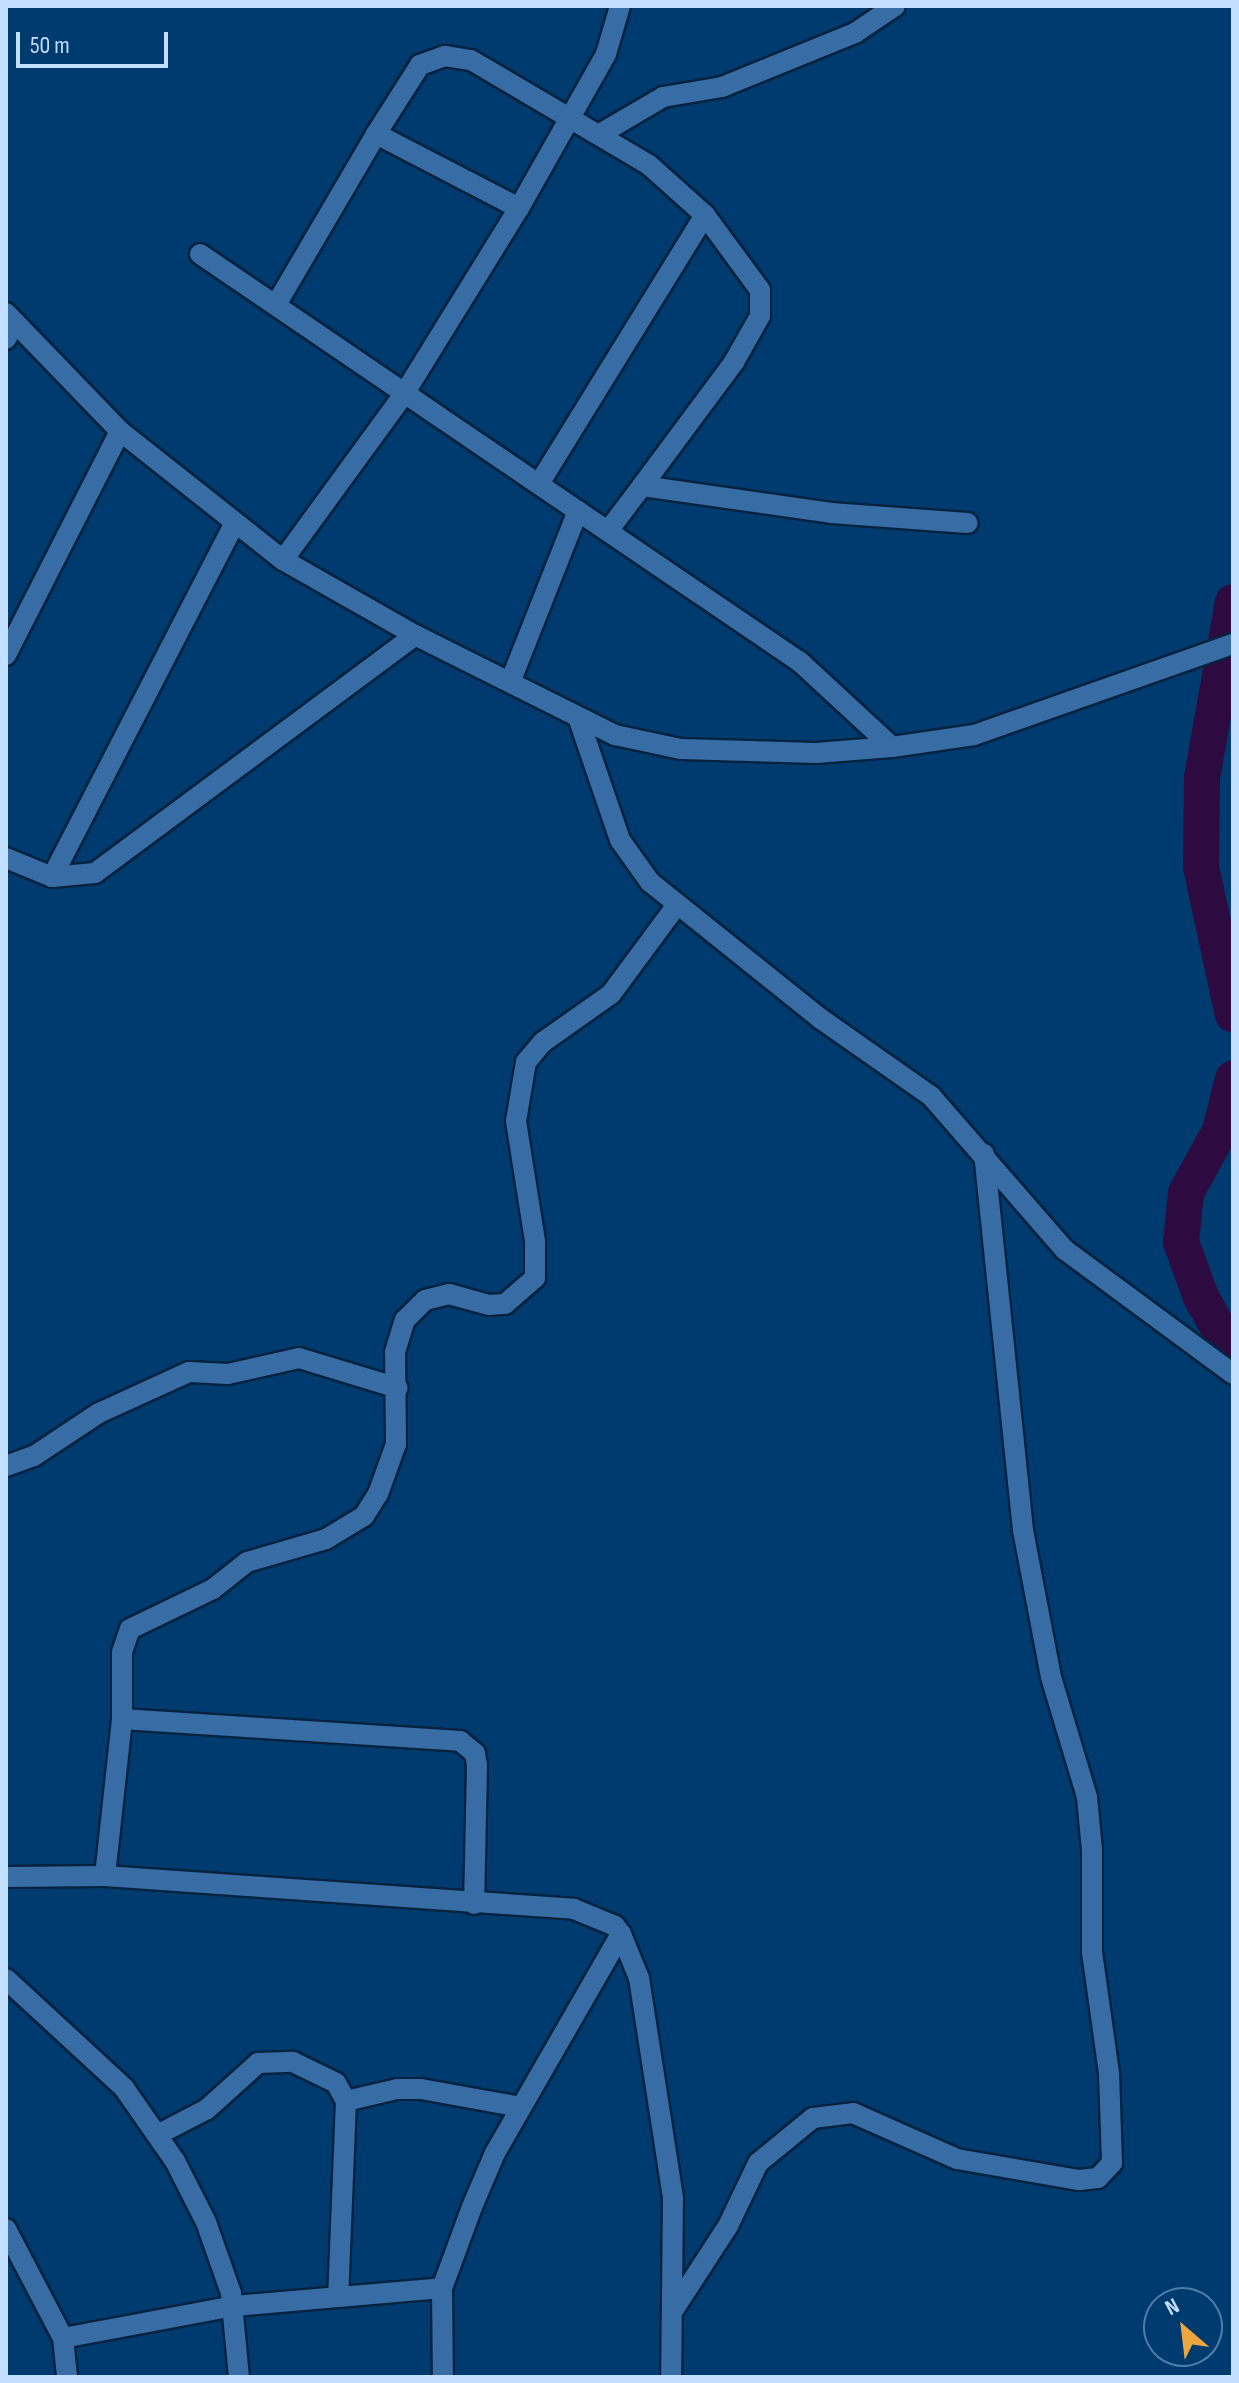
<!DOCTYPE html>
<style>
body{margin:0}
#map{position:relative;width:1239px;height:2383px;overflow:hidden;background:#003b6f;font-family:"Sofia Sans Condensed",sans-serif}
div>[style]{position:absolute}
[style*='--x']{left:calc(var(--x)*1px);top:calc(var(--y)*1px);width:calc(var(--w)*1px);rotate:calc(var(--a)*1deg)}
.river>*{height:36px;margin:-18px;padding:0 18px;transform-origin:18px;border-radius:18px;background:#2d0a3f}
.roads{filter:drop-shadow(2px 0 #06223f) drop-shadow(-2px 0 #06223f) drop-shadow(0 2px #06223f) drop-shadow(0 -2px #06223f)}
.minor>*{height:20px;margin:-10px;padding:0 10px;transform-origin:10px;border-radius:10px;background:#376ca4}
.tertiary>*{height:20px;margin:-10px;padding:0 10px;transform-origin:10px;border-radius:10px;background:#376ca4}
span{translate:-50% -50%;white-space:nowrap;text-align:center;line-height:1.15;-webkit-text-stroke:6px #003b6f;paint-order:stroke}
.frame{position:absolute;inset:0;border:8px solid #c3dfff;pointer-events:none}
.north{position:absolute;left:1143px;top:2287px;width:80px;height:80px;box-sizing:border-box;background:#003b6f;border:2px solid #4e7da9;border-radius:50%;rotate:332deg;font-size:22px;font-weight:700;line-height:32px;text-align:center;color:#c3dfff}
.north::after{content:'';display:block;margin:auto;width:28px;height:36px;background:#f0a63e;clip-path:polygon(50% 0,100% 100%,50% 72%,0 100%)}
.scale{position:absolute;left:16px;top:32px;width:152px;height:36px;box-sizing:border-box;border:4px solid #c3dfff;border-top:0;padding-left:10px;font-size:24px;line-height:28px;white-space:nowrap;color:#c3dfff;-webkit-text-stroke:6px #003b6f;paint-order:stroke}
</style>
<div id="map">
<div class="river">
<i style="--x:1233;--y:602;--w:178;--a:100"></i>
<i style="--x:1202;--y:777;--w:90;--a:90.6"></i>
<i style="--x:1201;--y:867;--w:151;--a:77.8"></i>
<i style="--x:1226;--y:1342;--w:51;--a:-119.1"></i>
<i style="--x:1201;--y:1297;--w:59;--a:-110"></i>
<i style="--x:1181;--y:1242;--w:49;--a:-84.2"></i>
<i style="--x:1186;--y:1193;--w:71;--a:-61.3"></i>
<i style="--x:1220;--y:1131;--w:54;--a:-76"></i>
</div>
<div class="roads">
<div class="minor">
<i style="--x:600;--y:134;--w:73;--a:-30.4"></i>
<i style="--x:663;--y:97;--w:60;--a:-9.6"></i>
<i style="--x:722;--y:87;--w:144;--a:-22.1"></i>
<i style="--x:855;--y:33;--w:48;--a:-34"></i>
<i style="--x:519;--y:208;--w:161;--a:-152.6"></i>
<i style="--x:376;--y:134;--w:82;--a:-57.5"></i>
<i style="--x:420;--y:65;--w:27;--a:-20"></i>
<i style="--x:445;--y:56;--w:26;--a:9"></i>
<i style="--x:471;--y:60;--w:207;--a:30.5"></i>
<i style="--x:649;--y:165;--w:75;--a:41.8"></i>
<i style="--x:705;--y:215;--w:316;--a:121.7"></i>
<i style="--x:200;--y:254;--w:726;--a:34.22"></i>
<i style="--x:800;--y:662;--w:125;--a:42.7"></i>
<i style="--x:277;--y:303;--w:196;--a:-59.6"></i>
<i style="--x:6;--y:339;--w:18;--a:-61"></i>
<i style="--x:642;--y:486;--w:154;--a:-53.4"></i>
<i style="--x:734;--y:362;--w:53;--a:-60.5"></i>
<i style="--x:760;--y:316;--w:26;--a:-90"></i>
<i style="--x:760;--y:290;--w:93;--a:-126.3"></i>
<i style="--x:608;--y:531;--w:56;--a:-52.9"></i>
<i style="--x:642;--y:486;--w:191;--a:8.1"></i>
<i style="--x:831;--y:513;--w:137;--a:4.2"></i>
<i style="--x:283;--y:560;--w:205;--a:-53.9"></i>
<i style="--x:404;--y:394;--w:219;--a:-58.3"></i>
<i style="--x:519;--y:208;--w:177;--a:-60.5"></i>
<i style="--x:606;--y:54;--w:50;--a:-73.7"></i>
<i style="--x:6;--y:655;--w:251;--a:-63"></i>
<i style="--x:511;--y:680;--w:182;--a:-68.4"></i>
<i style="--x:6;--y:858;--w:50;--a:22.4"></i>
<i style="--x:52;--y:877;--w:43;--a:-5.3"></i>
<i style="--x:95;--y:873;--w:399;--a:-36.6"></i>
<i style="--x:52;--y:877;--w:396;--a:-62.7"></i>
<i style="--x:6;--y:1466;--w:30;--a:-20"></i>
<i style="--x:34;--y:1456;--w:78;--a:-33.5"></i>
<i style="--x:99;--y:1413;--w:99;--a:-24.5"></i>
<i style="--x:189;--y:1372;--w:39;--a:3"></i>
<i style="--x:228;--y:1374;--w:73;--a:-12.7"></i>
<i style="--x:299;--y:1358;--w:103;--a:16.9"></i>
<i style="--x:122;--y:1719;--w:339;--a:3.7"></i>
<i style="--x:460;--y:1741;--w:19;--a:39"></i>
<i style="--x:475;--y:1753;--w:12;--a:81"></i>
<i style="--x:477;--y:1765;--w:139;--a:91.2"></i>
<i style="--x:105;--y:1876;--w:158;--a:-83.8"></i>
<i style="--x:122;--y:1719;--w:67;--a:-90"></i>
<i style="--x:122;--y:1652;--w:24;--a:-71"></i>
<i style="--x:130;--y:1629;--w:92;--a:-25.7"></i>
<i style="--x:213;--y:1589;--w:43;--a:-38.5"></i>
<i style="--x:247;--y:1562;--w:82;--a:-16.2"></i>
<i style="--x:326;--y:1539;--w:44;--a:-31.2"></i>
<i style="--x:364;--y:1516;--w:26;--a:-58"></i>
<i style="--x:378;--y:1494;--w:53;--a:-70.2"></i>
<i style="--x:396;--y:1444;--w:92;--a:-90.6"></i>
<i style="--x:395;--y:1352;--w:34;--a:-73"></i>
<i style="--x:405;--y:1320;--w:28;--a:-45"></i>
<i style="--x:425;--y:1300;--w:25;--a:-14"></i>
<i style="--x:449;--y:1294;--w:41;--a:15.4"></i>
<i style="--x:489;--y:1305;--w:16;--a:-4"></i>
<i style="--x:505;--y:1304;--w:40;--a:-41"></i>
<i style="--x:535;--y:1278;--w:37;--a:-90"></i>
<i style="--x:535;--y:1241;--w:121;--a:-99"></i>
<i style="--x:516;--y:1121;--w:60;--a:-80.4"></i>
<i style="--x:526;--y:1062;--w:26;--a:-50"></i>
<i style="--x:543;--y:1042;--w:83;--a:-35.2"></i>
<i style="--x:611;--y:994;--w:109;--a:-53.5"></i>
<i style="--x:6;--y:1877;--w:99;--a:-0.6"></i>
<i style="--x:105;--y:1876;--w:470;--a:4"></i>
<i style="--x:574;--y:1909;--w:44;--a:22.5"></i>
<i style="--x:615;--y:1926;--w:10;--a:53"></i>
<i style="--x:621;--y:1934;--w:253;--a:119.9"></i>
<i style="--x:495;--y:2153;--w:59;--a:113.1"></i>
<i style="--x:472;--y:2207;--w:86;--a:110.3"></i>
<i style="--x:442;--y:2288;--w:89;--a:89.4"></i>
<i style="--x:621;--y:1934;--w:48;--a:67.8"></i>
<i style="--x:639;--y:1978;--w:223;--a:81.2"></i>
<i style="--x:673;--y:2198;--w:179;--a:90.6"></i>
<i style="--x:6;--y:1979;--w:161;--a:42.7"></i>
<i style="--x:124;--y:2088;--w:89;--a:55.1"></i>
<i style="--x:175;--y:2161;--w:68;--a:63.1"></i>
<i style="--x:206;--y:2222;--w:75;--a:70.6"></i>
<i style="--x:231;--y:2293;--w:84;--a:84.6"></i>
<i style="--x:346;--y:2101;--w:52;--a:-13.2"></i>
<i style="--x:397;--y:2089;--w:24;--a:0"></i>
<i style="--x:421;--y:2089;--w:102;--a:10.2"></i>
<i style="--x:159;--y:2134;--w:54;--a:-27.5"></i>
<i style="--x:207;--y:2109;--w:69;--a:-42"></i>
<i style="--x:258;--y:2063;--w:35;--a:-2"></i>
<i style="--x:293;--y:2062;--w:48;--a:26"></i>
<i style="--x:336;--y:2083;--w:21;--a:61"></i>
<i style="--x:346;--y:2101;--w:196;--a:92.3"></i>
<i style="--x:6;--y:2229;--w:123;--a:62.4"></i>
<i style="--x:63;--y:2338;--w:39;--a:84"></i>
<i style="--x:674;--y:2309;--w:99;--a:-57"></i>
<i style="--x:728;--y:2226;--w:70;--a:-64.5"></i>
<i style="--x:758;--y:2163;--w:71;--a:-39.3"></i>
<i style="--x:813;--y:2118;--w:40;--a:-7.1"></i>
<i style="--x:853;--y:2113;--w:114;--a:23.9"></i>
<i style="--x:957;--y:2159;--w:124;--a:9.8"></i>
<i style="--x:1079;--y:2180;--w:19;--a:-6"></i>
<i style="--x:1098;--y:2178;--w:21;--a:-47"></i>
<i style="--x:1112;--y:2163;--w:90;--a:-91.9"></i>
<i style="--x:1109;--y:2073;--w:122;--a:-98"></i>
<i style="--x:1092;--y:1952;--w:102;--a:-90"></i>
<i style="--x:1092;--y:1850;--w:53;--a:-95.4"></i>
<i style="--x:1087;--y:1797;--w:125;--a:-106.7"></i>
<i style="--x:1051;--y:1677;--w:150;--a:-100.8"></i>
<i style="--x:1023;--y:1530;--w:378;--a:-95.9"></i>
<i style="--x:63;--y:2338;--w:174;--a:-10.6"></i>
<i style="--x:234;--y:2306;--w:209;--a:-4.9"></i>
</div>
<div class="tertiary">
<i style="--x:6;--y:313;--w:164;--a:46"></i>
<i style="--x:120;--y:431;--w:208;--a:38.4"></i>
<i style="--x:283;--y:560;--w:152;--a:29.6"></i>
<i style="--x:415;--y:635;--w:224;--a:26.6"></i>
<i style="--x:615;--y:735;--w:67;--a:12"></i>
<i style="--x:681;--y:749;--w:135;--a:1.7"></i>
<i style="--x:816;--y:753;--w:76;--a:-4.5"></i>
<i style="--x:892;--y:747;--w:83;--a:-8.3"></i>
<i style="--x:974;--y:735;--w:275;--a:-19.4"></i>
<i style="--x:579;--y:720;--w:127;--a:71.1"></i>
<i style="--x:620;--y:840;--w:52;--a:54.5"></i>
<i style="--x:650;--y:882;--w:219;--a:38.7"></i>
<i style="--x:821;--y:1019;--w:134;--a:35"></i>
<i style="--x:931;--y:1096;--w:204;--a:49"></i>
<i style="--x:1065;--y:1250;--w:209;--a:36.4"></i>
</div>
</div>
<div class="frame"></div>
<div class="north">N</div>
<div class="scale">50 m</div>
</div>
